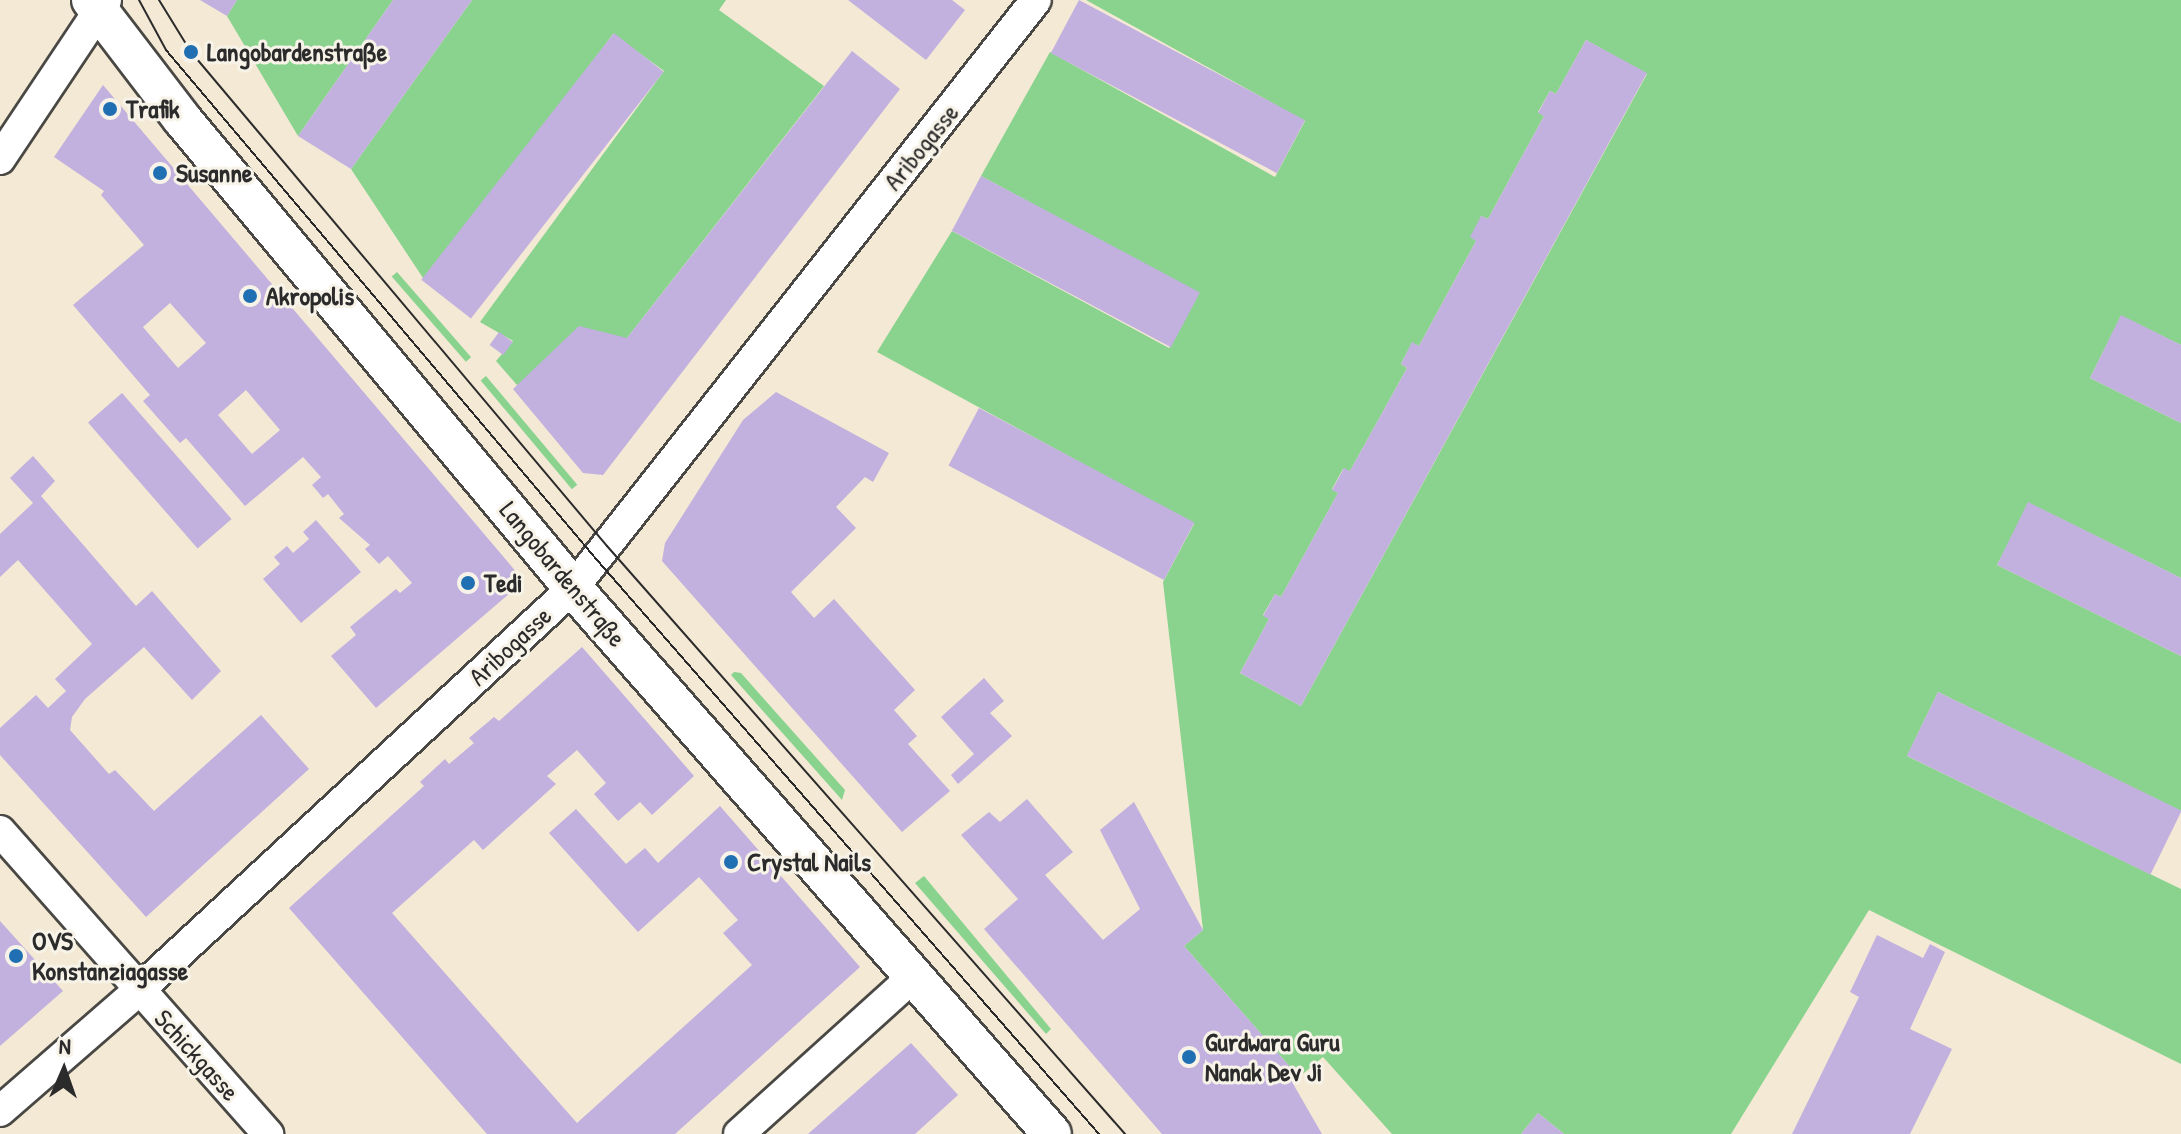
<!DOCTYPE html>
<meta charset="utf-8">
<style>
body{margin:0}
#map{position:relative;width:2181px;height:1134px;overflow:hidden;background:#f4e9d5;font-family:"Patrick Hand",sans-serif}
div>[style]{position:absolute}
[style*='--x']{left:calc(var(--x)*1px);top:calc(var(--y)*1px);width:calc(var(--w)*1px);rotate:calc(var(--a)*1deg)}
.green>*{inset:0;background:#8ad38f;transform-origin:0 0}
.building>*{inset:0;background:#c2b0de;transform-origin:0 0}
.roads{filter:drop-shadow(2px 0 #494844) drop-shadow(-2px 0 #494844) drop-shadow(0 2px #494844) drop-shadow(0 -2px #494844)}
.minor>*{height:30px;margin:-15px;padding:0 15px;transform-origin:15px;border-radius:15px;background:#fff}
.tertiary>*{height:38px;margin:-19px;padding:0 19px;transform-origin:19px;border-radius:19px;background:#fff}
.tram>*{height:2px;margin:-1px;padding:0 1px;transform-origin:1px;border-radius:1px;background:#2b2b2b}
.dots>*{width:22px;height:22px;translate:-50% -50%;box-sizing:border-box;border:4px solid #f7f3e8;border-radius:50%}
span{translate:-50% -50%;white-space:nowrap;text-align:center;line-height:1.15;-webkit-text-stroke:6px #f7f3e8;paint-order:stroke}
.poi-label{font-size:26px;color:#2b2b2b;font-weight:700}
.left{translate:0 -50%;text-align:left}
.street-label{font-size:26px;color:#2b2b2b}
.north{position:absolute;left:24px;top:1030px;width:80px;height:80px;-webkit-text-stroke:6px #f7f3e8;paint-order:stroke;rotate:2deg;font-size:22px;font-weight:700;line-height:32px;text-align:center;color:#2b2b2b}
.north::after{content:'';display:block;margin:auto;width:28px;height:36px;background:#2b2b2b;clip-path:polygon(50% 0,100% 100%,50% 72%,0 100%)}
</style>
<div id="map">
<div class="green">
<i style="clip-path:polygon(237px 0,393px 0,298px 136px,227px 16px)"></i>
<i style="clip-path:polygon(472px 0,726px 0,719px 10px,824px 86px,627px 338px,517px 385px,496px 361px,513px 341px,480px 322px,664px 71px,613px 34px,427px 284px,351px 169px)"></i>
<i style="clip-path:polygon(evenodd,1086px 0,2181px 0,2181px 345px,2121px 316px,2090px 378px,2181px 423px,2181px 578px,2029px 503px,1997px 565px,2181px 656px,2181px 811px,1938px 692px,1907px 756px,2181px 889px,2181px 1064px,1869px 910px,1731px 1134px,1564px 1134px,1538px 1113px,1521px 1134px,1392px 1134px,1323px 1057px,1299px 1077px,1184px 946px,1203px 930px,1163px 582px,1194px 524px,877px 352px,952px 231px,1169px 348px,1198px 293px,981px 176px,1050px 52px,1275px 177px,1305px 121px,1086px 0,1586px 40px,1647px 74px,1301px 706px,1240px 673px,1269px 619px,1263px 615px,1275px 594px,1281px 597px,1338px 493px,1332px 489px,1343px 469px,1350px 471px,1407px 368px,1401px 364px,1412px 343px,1419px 346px,1476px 241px,1481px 216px,1488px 219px,1544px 116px,1538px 112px,1550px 91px,1556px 94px,1586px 40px)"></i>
<i style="left:397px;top:272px;width:113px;height:7px;rotate:49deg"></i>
<i style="left:486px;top:376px;width:142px;height:7px;rotate:50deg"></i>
<i style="clip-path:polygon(734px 672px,741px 673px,845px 790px,842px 800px,731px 675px)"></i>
<i style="clip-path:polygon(924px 876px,1051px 1029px,1046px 1034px,915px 883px)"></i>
</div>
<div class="building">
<i style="clip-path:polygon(200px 0,237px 0,227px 16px)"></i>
<i style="clip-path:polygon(393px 0,472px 0,351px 169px,298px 136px)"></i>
<i style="clip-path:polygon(848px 0,952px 0,965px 10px,926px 60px)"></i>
<i style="left:1079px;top:0;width:256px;height:60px;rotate:28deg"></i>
<i style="left:614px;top:33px;width:63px;height:313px;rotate:38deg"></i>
<i style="clip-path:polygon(1586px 40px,1647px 73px,1301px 706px,1240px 673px,1269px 619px,1263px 616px,1275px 594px,1281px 597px,1338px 493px,1332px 490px,1344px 468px,1350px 471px,1407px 368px,1401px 364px,1412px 342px,1419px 346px,1476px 241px,1470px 237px,1481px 216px,1488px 219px,1544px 116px,1538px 113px,1550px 91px,1556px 94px)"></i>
<i style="clip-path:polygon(852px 51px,900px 89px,603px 475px,583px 473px,513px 389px,579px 326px,627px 338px)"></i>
<i style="clip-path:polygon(evenodd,103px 85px,524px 581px,376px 708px,331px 656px,356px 635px,350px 627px,396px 589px,400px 593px,412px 583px,388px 556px,379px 564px,365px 549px,370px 545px,339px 518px,344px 514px,328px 494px,323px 498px,312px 485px,321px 477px,303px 457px,245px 506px,186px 438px,180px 443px,143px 401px,150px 395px,73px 305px,144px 245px,101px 195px,104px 191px,54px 157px,103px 85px,170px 303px,206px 343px,178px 368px,143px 327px,170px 303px,103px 85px,246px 390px,280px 430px,252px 454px,218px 415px,246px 390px)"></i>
<i style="left:981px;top:176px;width:248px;height:62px;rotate:28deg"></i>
<i style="clip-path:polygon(2121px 315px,2181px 345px,2181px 423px,2090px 378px)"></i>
<i style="left:499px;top:332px;width:17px;height:16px;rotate:36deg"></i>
<i style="clip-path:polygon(776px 392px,889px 453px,873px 482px,865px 477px,836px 507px,856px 528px,791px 592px,814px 618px,834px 599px,915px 690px,894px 710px,917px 736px,908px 744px,950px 791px,902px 832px,662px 561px,665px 543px,743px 420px)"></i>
<i style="left:122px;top:393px;width:167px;height:45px;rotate:49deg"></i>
<i style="left:979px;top:408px;width:244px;height:65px;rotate:28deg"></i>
<i style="clip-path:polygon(33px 456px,55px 481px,41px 496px,136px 606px,152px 591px,221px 671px,192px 700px,144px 647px,85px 699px,72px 717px,70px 730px,109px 774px,115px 770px,154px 811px,261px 715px,309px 769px,146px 917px,0 755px,0 728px,36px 695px,48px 708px,66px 691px,55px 679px,92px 644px,18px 560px,0 577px,0 534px,33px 503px,10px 478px)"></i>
<i style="clip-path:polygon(2028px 502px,2181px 578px,2181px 656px,1997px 565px)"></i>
<i style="clip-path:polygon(316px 520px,361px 572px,301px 623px,263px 579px,280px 564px,274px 557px,287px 546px,293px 553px,309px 539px,303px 532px)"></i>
<i style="clip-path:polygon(582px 647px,694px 776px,652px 815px,640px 802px,618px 821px,594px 794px,606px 783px,577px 750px,547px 776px,556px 784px,483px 850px,474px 840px,392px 913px,577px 1123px,752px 965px,723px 933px,738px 920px,699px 877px,638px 932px,549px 833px,576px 809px,626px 864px,645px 848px,658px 863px,720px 806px,860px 967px,675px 1134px,487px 1134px,289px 908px,424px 786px,420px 782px,445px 759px,449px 764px,474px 743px,469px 738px,494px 717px,499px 721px)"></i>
<i style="clip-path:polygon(984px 678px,1004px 701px,990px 713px,1012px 736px,958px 784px,951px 775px,974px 754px,941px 717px)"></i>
<i style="left:1938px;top:692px;width:271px;height:71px;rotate:26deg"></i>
<i style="clip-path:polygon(1027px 799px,1073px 852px,1045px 875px,1103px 940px,1140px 909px,1100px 830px,1134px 802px,1203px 930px,1184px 946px,1299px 1077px,1292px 1082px,1322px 1134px,1162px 1134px,984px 929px,1018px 899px,961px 835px,989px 812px,1000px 822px)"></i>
<i style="clip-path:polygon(0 921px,63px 991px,0 1046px)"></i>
<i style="clip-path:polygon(1877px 935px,1923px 958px,1930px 944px,1945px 952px,1910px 1029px,1952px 1049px,1910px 1134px,1792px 1134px,1859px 997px,1850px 992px)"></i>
<i style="clip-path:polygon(911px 1043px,958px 1095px,915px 1134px,808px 1134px)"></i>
<i style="clip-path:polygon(1538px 1113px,1564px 1134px,1521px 1134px)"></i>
</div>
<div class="roads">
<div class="minor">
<i style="--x:0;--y:159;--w:191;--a:-56.3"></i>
<i style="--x:0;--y:831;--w:405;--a:48.5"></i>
<i style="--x:0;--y:1111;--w:184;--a:-41"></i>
<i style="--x:139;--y:990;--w:592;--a:-42.81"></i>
<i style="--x:573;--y:588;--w:748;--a:-51.78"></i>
<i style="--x:739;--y:1134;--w:234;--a:-42.1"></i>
</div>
<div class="tertiary">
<i style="--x:91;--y:0;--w:150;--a:52.6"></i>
<i style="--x:182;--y:119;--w:611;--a:50.18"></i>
<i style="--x:573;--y:588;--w:726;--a:48.74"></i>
</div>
</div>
<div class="tram">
<i style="--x:139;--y:0;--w:57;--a:61.6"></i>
<i style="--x:166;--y:50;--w:668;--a:49.8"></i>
<i style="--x:597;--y:560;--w:763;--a:48.83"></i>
<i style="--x:159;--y:0;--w:61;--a:58.4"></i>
<i style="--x:191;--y:52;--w:646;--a:49.9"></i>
<i style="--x:607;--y:546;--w:784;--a:48.62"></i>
</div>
<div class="dots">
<i style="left:191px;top:52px;background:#1f6fb2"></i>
<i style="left:110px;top:109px;background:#1f6fb2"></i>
<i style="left:160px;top:173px;background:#1f6fb2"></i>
<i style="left:250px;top:296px;background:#1f6fb2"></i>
<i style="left:468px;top:583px;background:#1f6fb2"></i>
<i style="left:731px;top:862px;background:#1f6fb2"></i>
<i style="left:16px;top:956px;background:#1f6fb2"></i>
<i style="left:1189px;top:1057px;background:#1f6fb2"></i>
</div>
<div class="poi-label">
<span class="left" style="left:207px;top:52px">Langobardenstraße</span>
<span class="left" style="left:126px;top:109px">Trafik</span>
<span class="left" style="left:176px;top:173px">Susanne</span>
<span class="left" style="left:266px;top:296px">Akropolis</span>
<span class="left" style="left:484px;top:583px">Tedi</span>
<span class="left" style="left:747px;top:862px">Crystal Nails</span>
<span class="left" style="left:32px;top:956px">OVS<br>Konstanziagasse</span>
<span class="left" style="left:1205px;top:1057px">Gurdwara Guru<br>Nanak Dev Ji</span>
</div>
<div class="street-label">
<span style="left:921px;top:147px;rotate:-51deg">Aribogasse</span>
<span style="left:563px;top:574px;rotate:50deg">Langobardenstraße</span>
<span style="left:510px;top:646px;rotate:-43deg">Aribogasse</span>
<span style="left:197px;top:1055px;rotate:48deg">Schickgasse</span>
</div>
<div class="north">N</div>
</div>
